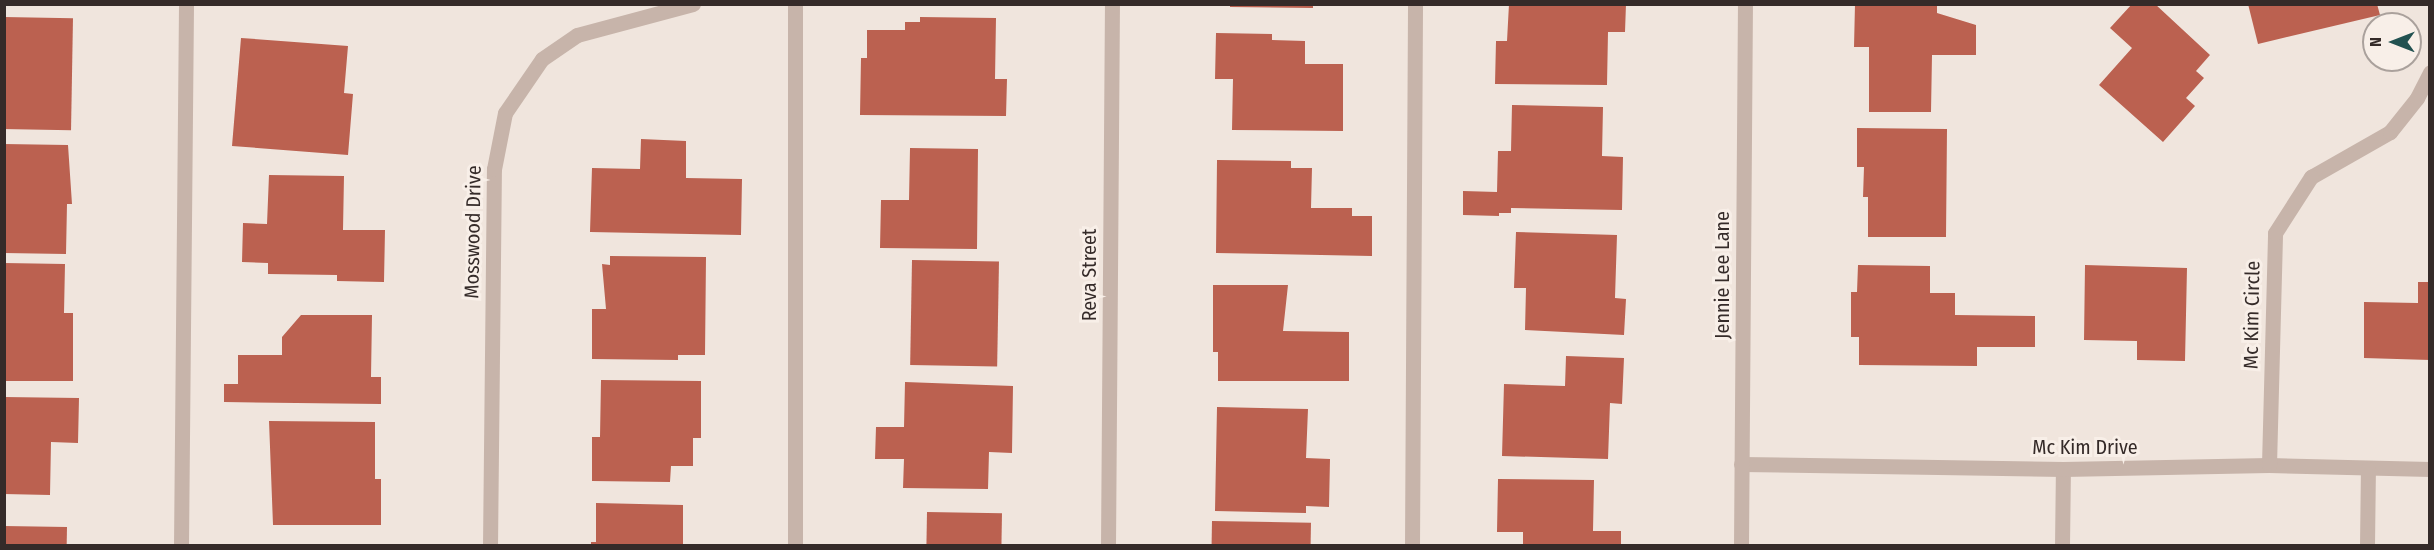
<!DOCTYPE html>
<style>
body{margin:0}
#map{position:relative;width:2434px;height:550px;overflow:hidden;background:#f0e5dd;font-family:"Fira Sans Condensed",sans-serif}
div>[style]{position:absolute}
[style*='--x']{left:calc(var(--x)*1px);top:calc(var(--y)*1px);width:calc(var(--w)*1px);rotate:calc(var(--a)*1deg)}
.building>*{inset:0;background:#bb6150;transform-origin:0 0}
.service>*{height:15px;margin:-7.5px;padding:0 7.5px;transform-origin:7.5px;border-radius:7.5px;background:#c7b4aa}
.minor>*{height:15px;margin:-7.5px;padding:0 7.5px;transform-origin:7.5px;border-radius:7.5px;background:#c7b4aa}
.tertiary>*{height:15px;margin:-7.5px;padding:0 7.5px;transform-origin:7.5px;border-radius:7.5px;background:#c7b4aa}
span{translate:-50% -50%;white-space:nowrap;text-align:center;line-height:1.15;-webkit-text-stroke:6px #f8efe8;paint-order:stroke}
.street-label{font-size:20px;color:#352b29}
.frame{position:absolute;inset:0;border:6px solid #352b29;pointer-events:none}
.north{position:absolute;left:2362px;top:12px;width:60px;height:60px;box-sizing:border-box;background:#f8efe8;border:2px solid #aaa19c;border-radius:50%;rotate:270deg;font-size:16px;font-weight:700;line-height:24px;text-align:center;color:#352b29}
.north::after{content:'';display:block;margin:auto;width:21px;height:27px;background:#225251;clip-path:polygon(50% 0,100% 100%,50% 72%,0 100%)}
</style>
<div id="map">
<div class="building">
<i style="clip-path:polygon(1230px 4px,1313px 4px,1313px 8px,1230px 7px)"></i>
<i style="clip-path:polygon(1509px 4px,1626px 4px,1625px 32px,1608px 32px,1607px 85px,1495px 84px,1496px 41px,1507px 41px)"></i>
<i style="clip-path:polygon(1855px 4px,1937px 4px,1937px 13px,1976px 25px,1976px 55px,1932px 55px,1931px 112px,1869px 112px,1869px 47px,1854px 47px)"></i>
<i style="clip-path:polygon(2132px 4px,2155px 4px,2210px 55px,2196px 71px,2204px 78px,2186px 98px,2195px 106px,2163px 142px,2099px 85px,2132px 48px,2110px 28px)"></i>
<i style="clip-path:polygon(2248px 4px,2377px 4px,2380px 15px,2258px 44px)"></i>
<i style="left:4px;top:17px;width:69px;height:112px;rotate:1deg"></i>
<i style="clip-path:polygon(920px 17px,996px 18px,995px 79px,1007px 79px,1006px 116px,860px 115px,861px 58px,867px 58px,867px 30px,905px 30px,905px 22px,920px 22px)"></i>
<i style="clip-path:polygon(1216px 33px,1272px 34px,1272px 40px,1305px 41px,1305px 64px,1343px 64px,1343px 131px,1232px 130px,1233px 79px,1215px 79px)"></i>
<i style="clip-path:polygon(241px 38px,348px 46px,344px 93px,353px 94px,348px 155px,232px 146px)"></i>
<i style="clip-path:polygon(1512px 105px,1603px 107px,1602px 156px,1623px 157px,1622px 210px,1511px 208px,1511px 213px,1499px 213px,1499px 216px,1463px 215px,1463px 191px,1497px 192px,1498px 151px,1511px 151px)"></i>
<i style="clip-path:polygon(1857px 128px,1947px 129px,1946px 237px,1868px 237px,1868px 197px,1863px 197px,1864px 167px,1857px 167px)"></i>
<i style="clip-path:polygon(641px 139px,686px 141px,686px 178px,742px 179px,741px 235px,590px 232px,592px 168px,640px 169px)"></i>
<i style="clip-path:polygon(4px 144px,68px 145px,72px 204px,67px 204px,66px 254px,4px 253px)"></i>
<i style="clip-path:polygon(910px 148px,978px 149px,977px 249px,880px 248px,881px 200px,909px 200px)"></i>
<i style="clip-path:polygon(1217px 160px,1291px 161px,1291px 168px,1312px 168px,1311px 208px,1352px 208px,1352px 216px,1372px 216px,1372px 256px,1216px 253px)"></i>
<i style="clip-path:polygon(269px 175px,344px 176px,343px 230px,385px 230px,384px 282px,337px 281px,337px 275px,268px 274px,268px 263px,242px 262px,243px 223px,267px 224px)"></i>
<i style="clip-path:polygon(1516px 232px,1617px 235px,1615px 298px,1626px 299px,1624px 335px,1525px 330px,1526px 288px,1514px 288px)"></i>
<i style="clip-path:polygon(610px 256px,706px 257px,705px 355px,678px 355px,678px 360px,592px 359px,592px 309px,606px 309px,602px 264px,610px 265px)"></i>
<i style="left:912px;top:260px;width:87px;height:105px;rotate:1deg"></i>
<i style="clip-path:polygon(4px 263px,65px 264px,64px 313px,73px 313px,73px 381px,4px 381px)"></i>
<i style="clip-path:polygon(1858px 265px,1930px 266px,1930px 293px,1955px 293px,1955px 315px,2035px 316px,2035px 347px,1977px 347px,1977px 366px,1859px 365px,1859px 337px,1851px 337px,1851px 292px,1857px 292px)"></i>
<i style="clip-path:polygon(2085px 265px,2187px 268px,2185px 361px,2137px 360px,2137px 341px,2084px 340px)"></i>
<i style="clip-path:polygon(2418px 282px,2430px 282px,2430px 360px,2364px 358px,2364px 302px,2418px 303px)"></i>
<i style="clip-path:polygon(1213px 285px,1288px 285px,1283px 331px,1349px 332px,1349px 381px,1218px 381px,1218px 352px,1213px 352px)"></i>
<i style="clip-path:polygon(301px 315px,372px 315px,371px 377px,381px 377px,381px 404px,224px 402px,224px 384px,238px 384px,238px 355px,282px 355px,282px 337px)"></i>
<i style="clip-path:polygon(1566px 356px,1624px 358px,1622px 404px,1610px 403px,1608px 459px,1502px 456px,1504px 384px,1565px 386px)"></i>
<i style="clip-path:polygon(601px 380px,701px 381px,701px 438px,693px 438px,693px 466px,671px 466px,670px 482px,592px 481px,592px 437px,600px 437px)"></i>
<i style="clip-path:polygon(905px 382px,1013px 386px,1012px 453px,989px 452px,988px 489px,903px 488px,904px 459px,875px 459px,876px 427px,904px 427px)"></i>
<i style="clip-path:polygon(4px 397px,79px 398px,78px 443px,51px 442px,50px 495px,4px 494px)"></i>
<i style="clip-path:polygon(1217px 407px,1308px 409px,1306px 458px,1330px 459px,1329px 507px,1306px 506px,1306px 513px,1215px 511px)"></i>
<i style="clip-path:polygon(269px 421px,375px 422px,375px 479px,381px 479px,381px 525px,273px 525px)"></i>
<i style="clip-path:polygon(1498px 479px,1594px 480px,1593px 531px,1621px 531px,1621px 546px,1523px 546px,1523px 532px,1497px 532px)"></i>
<i style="clip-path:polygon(596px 503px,683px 505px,683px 546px,591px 546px,591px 542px,596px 542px)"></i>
<i style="left:927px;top:512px;width:75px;height:34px;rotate:1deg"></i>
<i style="left:1212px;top:521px;width:99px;height:25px;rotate:1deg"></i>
<i style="left:4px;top:526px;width:63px;height:20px;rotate:1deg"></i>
</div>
<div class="service">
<i style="--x:795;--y:4;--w:542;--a:90"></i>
<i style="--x:2311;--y:177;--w:91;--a:-29.7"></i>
<i style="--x:2390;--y:132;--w:43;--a:-51.5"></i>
<i style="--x:2417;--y:98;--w:29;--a:-63"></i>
<i style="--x:181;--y:546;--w:542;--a:-89.47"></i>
<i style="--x:1412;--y:546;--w:542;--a:-89.68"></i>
<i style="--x:2062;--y:546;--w:77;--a:-89.3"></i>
</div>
<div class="minor">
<i style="--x:1741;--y:464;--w:322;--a:0.9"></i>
<i style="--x:2063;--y:469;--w:206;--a:-1.1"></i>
<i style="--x:2269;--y:465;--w:161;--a:1.4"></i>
<i style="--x:2269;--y:465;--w:232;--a:-88.5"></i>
<i style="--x:2275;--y:233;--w:67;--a:-57.3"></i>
<i style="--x:490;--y:546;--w:377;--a:-89.4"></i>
<i style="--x:494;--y:169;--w:57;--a:-78.9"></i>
<i style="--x:505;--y:113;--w:65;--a:-55.6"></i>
<i style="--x:542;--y:59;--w:42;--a:-34.4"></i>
<i style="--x:577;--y:35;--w:120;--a:-15"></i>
<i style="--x:1108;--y:546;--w:542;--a:-89.58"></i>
<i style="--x:2367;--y:546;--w:77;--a:-89.3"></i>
</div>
<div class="tertiary">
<i style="--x:1741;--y:546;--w:542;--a:-89.58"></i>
</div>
<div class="street-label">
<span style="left:473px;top:232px;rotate:-89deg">Mosswood Drive</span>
<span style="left:1089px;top:275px;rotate:-90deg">Reva Street</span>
<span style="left:1722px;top:275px;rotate:-90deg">Jennie Lee Lane</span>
<span style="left:2252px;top:315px;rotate:-89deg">Mc Kim Circle</span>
<span style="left:2085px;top:447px">Mc Kim Drive</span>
</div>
<div class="frame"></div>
<div class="north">N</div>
</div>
